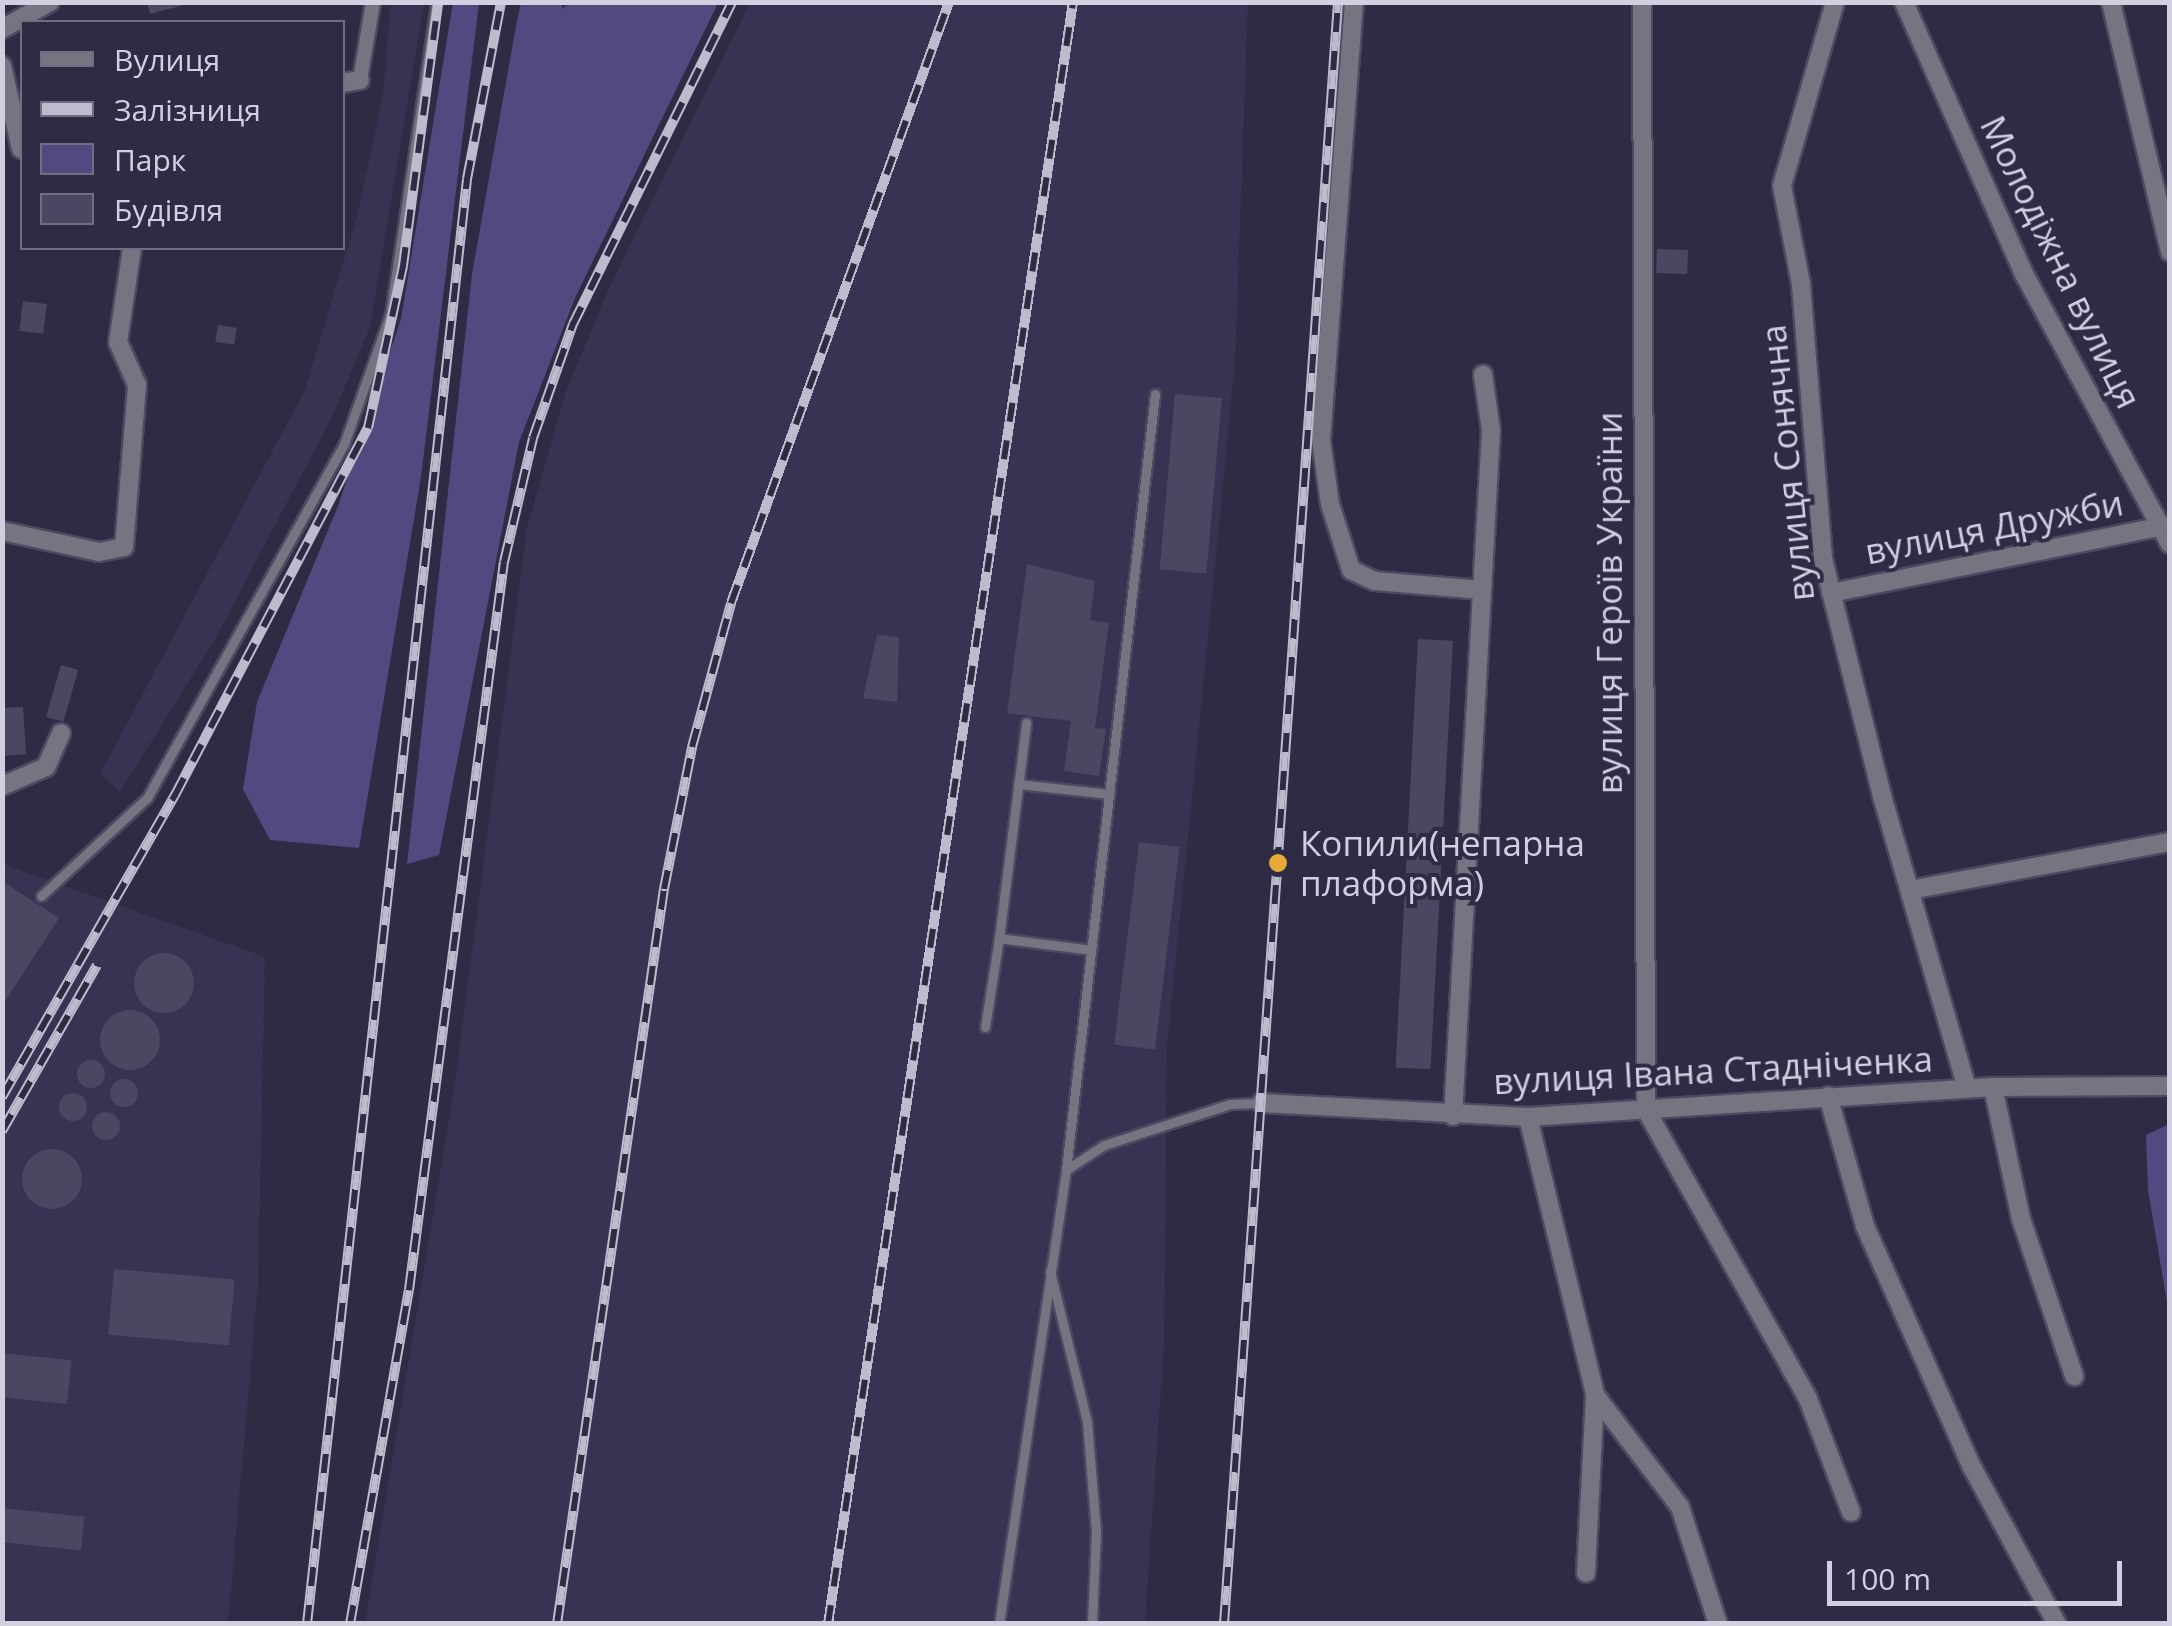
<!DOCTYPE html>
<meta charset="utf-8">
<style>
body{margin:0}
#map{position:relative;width:2172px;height:1626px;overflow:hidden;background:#2e2c45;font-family:"Open Sans",sans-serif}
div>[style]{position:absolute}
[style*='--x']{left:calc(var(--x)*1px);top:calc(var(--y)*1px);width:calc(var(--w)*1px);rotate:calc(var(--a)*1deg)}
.built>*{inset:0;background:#373353}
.green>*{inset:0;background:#514a81}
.building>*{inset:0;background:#4a4763;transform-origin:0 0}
.round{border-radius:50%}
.roads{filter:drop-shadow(2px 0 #4b4a61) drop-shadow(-2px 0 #4b4a61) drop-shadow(0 2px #4b4a61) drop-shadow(0 -2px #4b4a61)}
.service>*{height:9px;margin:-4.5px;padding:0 4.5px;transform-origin:4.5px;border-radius:4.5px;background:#757582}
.pedestrian>*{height:14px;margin:-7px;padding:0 7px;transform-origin:7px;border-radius:7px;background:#757582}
.minor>*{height:18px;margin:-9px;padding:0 9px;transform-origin:9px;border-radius:9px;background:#757582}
.rail>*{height:10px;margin-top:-5px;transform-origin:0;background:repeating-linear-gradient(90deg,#2e2c45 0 19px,#bdbcce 0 38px);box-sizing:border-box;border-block:2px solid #bdbcce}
.dots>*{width:28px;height:28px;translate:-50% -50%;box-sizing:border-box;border:5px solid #2e2c45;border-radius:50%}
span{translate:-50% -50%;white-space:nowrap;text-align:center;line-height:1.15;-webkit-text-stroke:8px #2e2c45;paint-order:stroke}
.street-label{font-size:35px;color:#d1d0e1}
.poi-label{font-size:35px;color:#d1d0e1}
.left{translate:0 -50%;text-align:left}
.frame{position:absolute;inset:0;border:5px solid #d1d0e1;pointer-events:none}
.legend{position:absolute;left:20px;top:20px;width:325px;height:230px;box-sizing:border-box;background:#2e2c45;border:2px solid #6f6e83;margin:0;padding:12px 18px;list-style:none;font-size:30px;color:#d1d0e1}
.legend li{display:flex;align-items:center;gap:20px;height:50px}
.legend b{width:50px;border:2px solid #6f6e83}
.scale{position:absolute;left:1827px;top:1561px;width:295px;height:45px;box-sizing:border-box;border:5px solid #d1d0e1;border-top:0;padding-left:12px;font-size:30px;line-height:35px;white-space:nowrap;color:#d1d0e1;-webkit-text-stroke:8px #2e2c45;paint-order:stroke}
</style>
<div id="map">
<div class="built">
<i style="clip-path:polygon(391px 3px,424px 3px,370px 327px,332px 417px,214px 641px,120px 792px,100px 774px,305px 390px,357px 217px,383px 95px)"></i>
<i style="clip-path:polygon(750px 3px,1248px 3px,1235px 362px,1167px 1048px,1164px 1344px,1145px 1623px,365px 1624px,454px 1090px,527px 528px,565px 394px,610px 286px)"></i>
<i style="clip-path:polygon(3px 864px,265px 957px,258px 1285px,228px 1623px,3px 1624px)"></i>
</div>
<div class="green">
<i style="clip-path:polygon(453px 3px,479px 3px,421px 477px,359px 848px,270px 840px,243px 789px,257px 702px,338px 506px,401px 319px)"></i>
<i style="clip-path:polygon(570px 3px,718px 3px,575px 298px,519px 442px,439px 855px,407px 864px,472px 274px,516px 26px,521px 3px,562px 3px,562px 9px)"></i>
<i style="clip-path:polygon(2169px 1124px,2169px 1314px,2148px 1190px,2146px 1135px)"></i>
</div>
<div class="building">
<i style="clip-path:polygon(147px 2px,188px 2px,188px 4px,150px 14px)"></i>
<i style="left:1657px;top:249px;width:31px;height:24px;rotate:2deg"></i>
<i style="left:23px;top:301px;width:24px;height:30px;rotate:7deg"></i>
<i style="left:218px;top:325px;width:19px;height:17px;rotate:9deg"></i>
<i style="left:1175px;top:394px;width:47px;height:176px;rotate:5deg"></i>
<i style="clip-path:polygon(1027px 564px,1095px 581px,1090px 620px,1109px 623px,1095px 728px,1106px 729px,1099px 776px,1064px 771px,1071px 721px,1007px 713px)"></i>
<i style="clip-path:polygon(877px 635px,899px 637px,897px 702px,863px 698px)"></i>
<i style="left:1418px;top:639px;width:35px;height:429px;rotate:3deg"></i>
<i style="left:61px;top:665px;width:18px;height:54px;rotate:16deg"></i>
<i style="clip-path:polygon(23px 707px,26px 754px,2px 756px,2px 708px)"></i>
<i style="left:1139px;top:842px;width:41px;height:204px;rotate:7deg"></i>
<i style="clip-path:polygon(2px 881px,59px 918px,2px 1006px)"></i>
<i class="round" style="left:134px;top:953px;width:60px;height:60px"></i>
<i class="round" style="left:100px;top:1010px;width:60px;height:60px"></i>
<i class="round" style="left:77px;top:1060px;width:28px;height:28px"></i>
<i class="round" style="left:110px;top:1079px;width:28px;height:28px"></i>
<i class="round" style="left:59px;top:1093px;width:28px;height:28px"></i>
<i class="round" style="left:92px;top:1112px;width:28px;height:28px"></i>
<i class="round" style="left:22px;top:1149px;width:60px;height:60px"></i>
<i style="left:114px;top:1269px;width:121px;height:66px;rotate:5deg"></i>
<i style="left:2px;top:1353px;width:70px;height:44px;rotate:6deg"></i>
<i style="left:2px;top:1508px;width:83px;height:34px;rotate:6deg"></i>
</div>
<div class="roads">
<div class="service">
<i style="--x:1018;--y:784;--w:92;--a:6.3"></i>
<i style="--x:41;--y:896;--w:144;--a:-42.8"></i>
<i style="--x:147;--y:798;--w:405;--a:-60.9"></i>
<i style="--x:344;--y:444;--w:137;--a:-70.4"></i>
<i style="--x:390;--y:315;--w:316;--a:-81.6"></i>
<i style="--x:999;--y:938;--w:217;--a:-82.8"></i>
<i style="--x:985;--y:1027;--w:90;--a:-81.1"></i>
<i style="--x:999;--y:938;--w:93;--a:7.4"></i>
<i style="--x:1066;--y:1170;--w:781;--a:-83.46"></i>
<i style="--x:1050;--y:1271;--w:155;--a:76.2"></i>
<i style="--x:1087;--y:1422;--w:109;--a:85.3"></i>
<i style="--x:1096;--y:1531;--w:93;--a:92.5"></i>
<i style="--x:999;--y:1624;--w:459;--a:-81.6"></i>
<i style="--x:1066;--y:1170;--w:45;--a:-33.3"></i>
<i style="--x:1104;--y:1145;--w:133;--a:-18"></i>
<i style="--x:1230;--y:1104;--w:31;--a:-2"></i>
</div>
<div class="pedestrian">
<i style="--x:360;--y:80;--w:79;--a:-80.5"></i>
</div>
<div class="minor">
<i style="--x:1354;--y:2;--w:439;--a:94.3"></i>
<i style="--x:1321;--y:440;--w:65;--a:82"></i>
<i style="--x:1330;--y:504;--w:69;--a:72.3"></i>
<i style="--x:1351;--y:570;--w:26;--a:25"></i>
<i style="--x:1375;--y:581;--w:107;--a:4.8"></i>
<i style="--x:1642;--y:2;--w:1108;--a:89.79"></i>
<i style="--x:1646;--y:1110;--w:331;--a:60.7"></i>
<i style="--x:1808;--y:1399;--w:121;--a:69.2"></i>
<i style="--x:1835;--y:2;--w:191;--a:106.1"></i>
<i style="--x:1782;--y:186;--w:100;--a:79"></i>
<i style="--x:1801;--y:284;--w:276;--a:85.4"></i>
<i style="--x:1823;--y:559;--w:244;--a:76"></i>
<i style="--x:1882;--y:796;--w:304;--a:73.8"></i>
<i style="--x:1904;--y:2;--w:297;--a:66.2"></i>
<i style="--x:2024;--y:274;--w:307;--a:61.6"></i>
<i style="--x:2111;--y:2;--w:257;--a:76.7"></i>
<i style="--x:2;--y:29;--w:55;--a:-29.4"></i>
<i style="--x:2;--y:66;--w:85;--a:77.1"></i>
<i style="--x:342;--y:83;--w:18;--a:-9"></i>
<i style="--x:2;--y:531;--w:99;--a:12.2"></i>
<i style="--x:99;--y:552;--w:25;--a:-11"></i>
<i style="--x:124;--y:547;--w:163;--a:-85.4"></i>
<i style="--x:137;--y:385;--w:47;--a:-113.8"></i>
<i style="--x:118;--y:342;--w:95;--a:-81.5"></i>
<i style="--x:1831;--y:593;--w:340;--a:-11.4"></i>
<i style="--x:2;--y:786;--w:48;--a:-23.4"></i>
<i style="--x:46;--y:767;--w:37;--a:-66"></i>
<i style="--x:1910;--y:890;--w:264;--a:-10.5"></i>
<i style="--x:1993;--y:1087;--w:135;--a:78"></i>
<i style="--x:2021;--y:1219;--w:166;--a:71.3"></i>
<i style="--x:1828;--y:1096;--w:135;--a:74.1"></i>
<i style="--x:1865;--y:1226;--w:264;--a:66.1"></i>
<i style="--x:1972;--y:1467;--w:179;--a:61.6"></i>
<i style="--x:1261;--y:1103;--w:267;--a:3"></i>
<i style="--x:1528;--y:1117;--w:466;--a:-3.7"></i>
<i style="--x:1993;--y:1087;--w:177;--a:-0.3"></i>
<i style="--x:1453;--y:1116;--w:687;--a:-86.83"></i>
<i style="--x:1491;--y:430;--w:56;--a:-98.3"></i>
<i style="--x:1528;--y:1117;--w:286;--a:76.4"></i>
<i style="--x:1595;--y:1395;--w:178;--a:92.9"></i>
<i style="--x:1595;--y:1395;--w:141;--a:52.8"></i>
<i style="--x:1680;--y:1507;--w:123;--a:72"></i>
</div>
</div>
<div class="rail">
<i style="--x:2;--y:1097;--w:348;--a:-60.2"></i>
<i style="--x:175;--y:795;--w:415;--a:-62.3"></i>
<i style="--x:368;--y:428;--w:166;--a:-77.8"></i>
<i style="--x:403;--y:266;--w:266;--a:-82.4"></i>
<i style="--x:2;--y:1131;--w:191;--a:-60.2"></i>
<i style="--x:307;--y:1624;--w:1454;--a:-83.68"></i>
<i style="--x:467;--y:179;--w:180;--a:-79.1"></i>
<i style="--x:350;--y:1624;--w:339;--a:-80"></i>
<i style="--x:409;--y:1290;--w:734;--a:-82.57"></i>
<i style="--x:504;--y:562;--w:127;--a:-76.8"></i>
<i style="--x:533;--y:438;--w:121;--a:-70.7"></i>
<i style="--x:573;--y:324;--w:359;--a:-63.7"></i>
<i style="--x:557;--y:1624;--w:743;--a:-81.72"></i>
<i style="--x:664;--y:889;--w:145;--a:-78.8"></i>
<i style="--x:692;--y:747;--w:149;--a:-74.8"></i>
<i style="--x:731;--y:603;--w:639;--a:-70.06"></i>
<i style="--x:828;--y:1624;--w:1640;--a:-81.41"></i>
<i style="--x:1224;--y:1624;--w:1626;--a:-85.98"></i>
</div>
<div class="dots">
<i style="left:1278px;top:863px;background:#e9ab38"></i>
</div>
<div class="street-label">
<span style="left:2061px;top:262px;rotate:64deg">Молодіжна вулиця</span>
<span style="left:1787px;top:463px;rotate:-96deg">вулиця Сонячна</span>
<span style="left:1994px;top:527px;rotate:-11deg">вулиця Дружби</span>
<span style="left:1609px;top:603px;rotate:-90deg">вулиця Героїв України</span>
<span style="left:1713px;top:1070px;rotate:-3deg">вулиця Івана Стадніченка</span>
</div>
<div class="poi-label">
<span class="left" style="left:1300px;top:863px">Копили(непарна<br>плаформа)</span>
</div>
<div class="frame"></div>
<ul class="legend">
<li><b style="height:12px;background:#757582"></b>Вулиця</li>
<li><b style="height:12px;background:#bdbcce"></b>Залізниця</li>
<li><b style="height:28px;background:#514a81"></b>Парк</li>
<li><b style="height:28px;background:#4a4763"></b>Будівля</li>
</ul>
<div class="scale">100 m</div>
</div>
